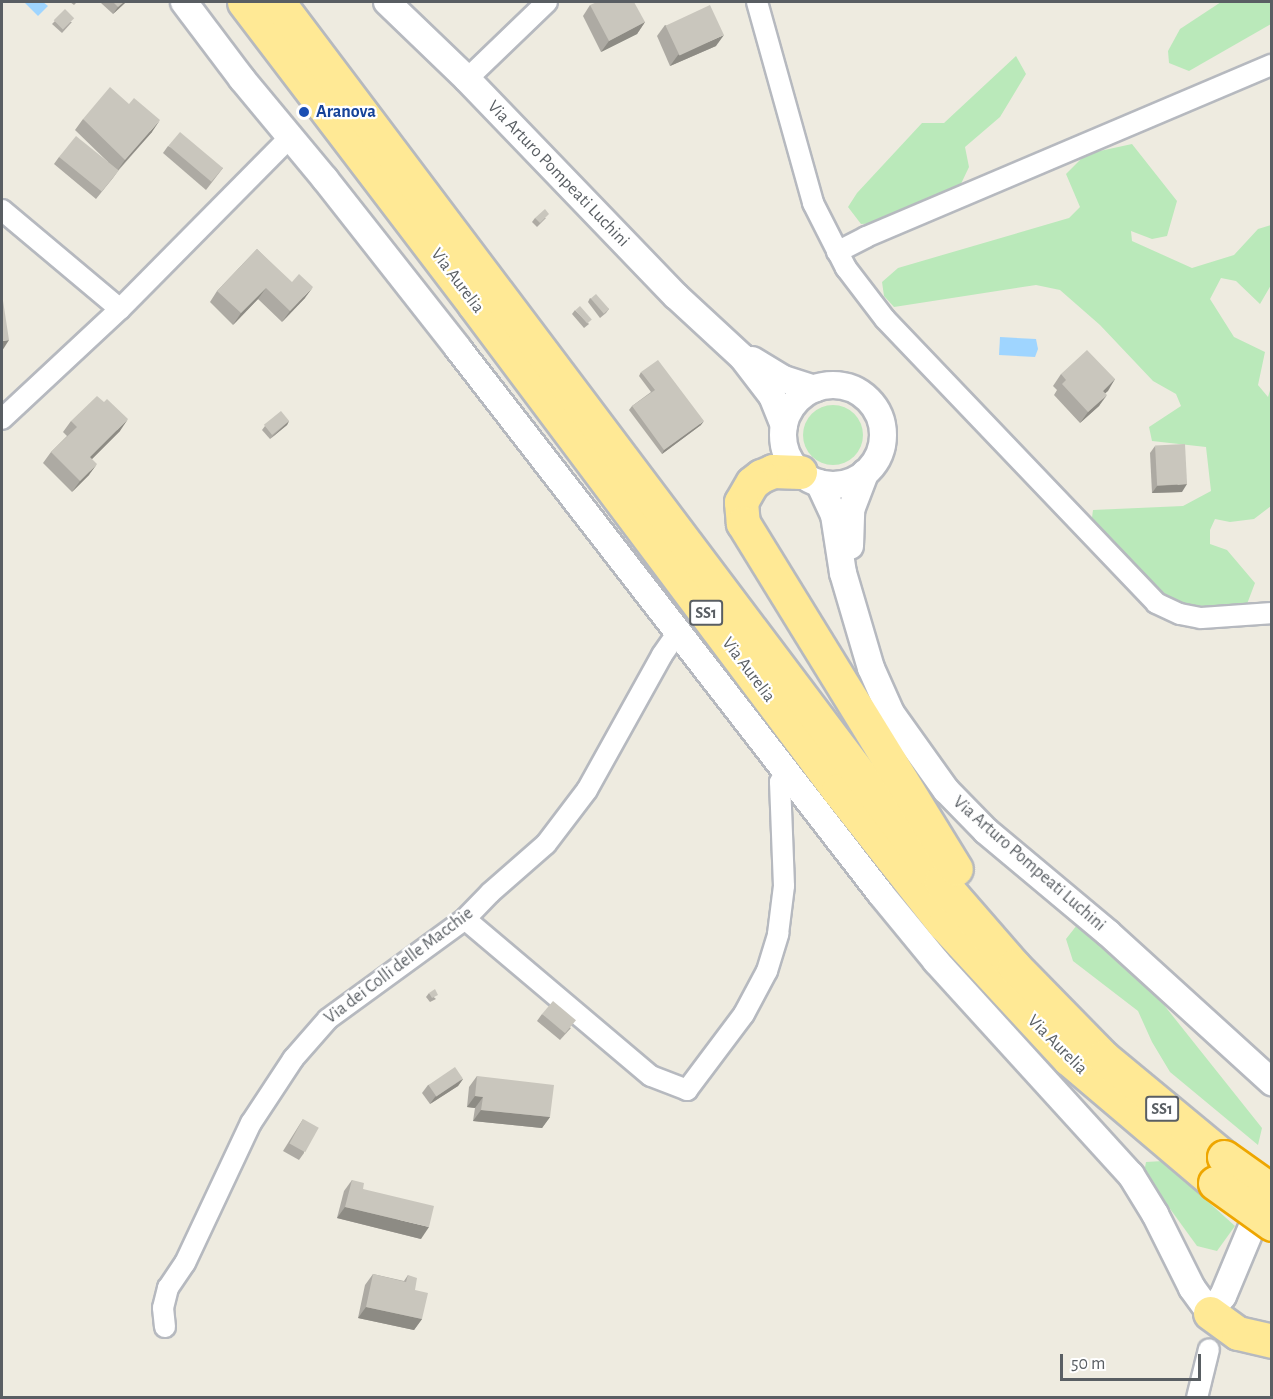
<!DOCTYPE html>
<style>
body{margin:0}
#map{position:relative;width:1273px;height:1399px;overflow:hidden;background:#eeebe0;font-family:"Alegreya Sans",sans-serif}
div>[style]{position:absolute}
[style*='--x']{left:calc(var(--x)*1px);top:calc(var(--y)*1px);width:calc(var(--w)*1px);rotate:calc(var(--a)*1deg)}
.green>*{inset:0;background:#bae9ba}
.round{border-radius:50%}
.water>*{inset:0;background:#9fd5ff}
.roads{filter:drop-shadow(2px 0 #b6b9bf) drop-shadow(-2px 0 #b6b9bf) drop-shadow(0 2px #b6b9bf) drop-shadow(0 -2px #b6b9bf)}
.minor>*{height:20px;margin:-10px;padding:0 10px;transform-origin:10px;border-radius:10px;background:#fff}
.tertiary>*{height:26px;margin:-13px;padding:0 13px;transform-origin:13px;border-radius:13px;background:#fff}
.tertiary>.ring{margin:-13px;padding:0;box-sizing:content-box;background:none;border:26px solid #fff;border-radius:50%}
.trunk>*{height:33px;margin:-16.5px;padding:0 16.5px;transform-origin:16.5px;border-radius:16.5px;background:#ffe995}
.bridges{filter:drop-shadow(2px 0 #eea600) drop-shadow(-2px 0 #eea600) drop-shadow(0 2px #eea600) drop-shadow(0 -2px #eea600)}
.trunk-bridge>*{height:33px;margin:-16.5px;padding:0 16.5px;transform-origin:16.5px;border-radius:16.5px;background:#ffe995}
.wall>*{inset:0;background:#adaaa3}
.shaded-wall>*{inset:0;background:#8d8b84}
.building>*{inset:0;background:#c9c6bd;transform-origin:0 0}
.dots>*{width:16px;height:16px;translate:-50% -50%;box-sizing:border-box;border:3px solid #fff;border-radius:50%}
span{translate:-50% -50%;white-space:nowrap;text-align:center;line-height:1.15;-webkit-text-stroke:4.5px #fff;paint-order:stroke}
.shield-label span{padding:2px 4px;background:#fff;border:2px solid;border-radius:4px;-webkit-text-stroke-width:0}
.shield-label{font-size:16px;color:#595e63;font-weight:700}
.transit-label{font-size:18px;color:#164399;font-weight:700}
.left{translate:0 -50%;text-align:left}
.street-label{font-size:18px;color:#595e63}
.frame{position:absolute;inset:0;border:3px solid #595e63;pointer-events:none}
.scale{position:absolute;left:1060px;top:1354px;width:141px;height:27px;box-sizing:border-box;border:3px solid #595e63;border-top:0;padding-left:8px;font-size:18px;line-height:21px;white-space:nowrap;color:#595e63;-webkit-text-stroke:4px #fff;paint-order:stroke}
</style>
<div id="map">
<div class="green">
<i style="clip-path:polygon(1221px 2px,1271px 2px,1271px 24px,1189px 71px,1169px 63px,1168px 51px,1180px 29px)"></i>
<i style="clip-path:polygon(1016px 56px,1026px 74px,1000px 117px,965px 147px,969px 167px,959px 188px,881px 223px,861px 224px,848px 207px,857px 193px,922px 123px,944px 123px)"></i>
<i style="clip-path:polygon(1132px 144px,1177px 201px,1167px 236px,1152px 239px,1131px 231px,1132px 241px,1192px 268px,1234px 255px,1258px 229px,1271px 225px,1271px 285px,1260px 304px,1236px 281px,1221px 278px,1210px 299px,1234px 337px,1265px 352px,1258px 385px,1268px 397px,1271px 387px,1271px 506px,1254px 519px,1230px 522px,1215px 519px,1210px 530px,1210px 544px,1227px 550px,1255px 583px,1247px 604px,1216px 607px,1190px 605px,1167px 600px,1154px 591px,1091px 525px,1093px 510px,1183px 506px,1211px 491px,1206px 447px,1152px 441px,1149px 427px,1181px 406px,1176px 394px,1153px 381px,1100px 325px,1060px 290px,1036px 285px,894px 307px,884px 296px,882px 282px,898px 268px,1069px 218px,1080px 207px,1066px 174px,1086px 154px)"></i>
<i class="round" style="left:803px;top:405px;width:60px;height:60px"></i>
<i style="clip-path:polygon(1077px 925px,1156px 995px,1262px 1128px,1258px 1145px,1170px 1072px,1152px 1042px,1138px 1011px,1073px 961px,1066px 939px)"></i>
<i style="clip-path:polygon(1163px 1161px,1235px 1226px,1217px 1251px,1197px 1246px,1144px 1173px,1146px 1162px)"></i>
</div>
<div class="water">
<i style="clip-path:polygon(24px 2px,43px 2px,48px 6px,38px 16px)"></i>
<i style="clip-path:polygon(1000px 337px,1036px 339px,1038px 349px,1035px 357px,999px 355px)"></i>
</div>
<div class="roads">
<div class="minor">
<i style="--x:757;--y:2;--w:209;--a:74.4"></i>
<i style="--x:813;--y:203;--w:73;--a:63.1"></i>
<i style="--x:846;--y:268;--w:64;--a:52.6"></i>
<i style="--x:885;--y:319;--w:393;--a:46.3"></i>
<i style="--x:1156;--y:603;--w:26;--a:25"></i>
<i style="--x:1180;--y:614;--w:21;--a:11"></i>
<i style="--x:1201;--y:618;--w:71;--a:-4"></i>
<i style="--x:467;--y:79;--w:111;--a:-43.9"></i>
<i style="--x:2;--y:210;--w:154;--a:40"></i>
<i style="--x:837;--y:252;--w:33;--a:-27"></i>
<i style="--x:866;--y:237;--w:441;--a:-23"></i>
<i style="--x:2;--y:419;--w:161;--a:-43"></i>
<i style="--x:120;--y:309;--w:242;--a:-45.3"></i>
<i style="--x:465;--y:919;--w:243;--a:40.2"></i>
<i style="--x:651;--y:1076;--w:39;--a:21"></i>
<i style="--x:687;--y:1090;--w:95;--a:-53.1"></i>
<i style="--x:744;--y:1014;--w:49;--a:-61.9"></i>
<i style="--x:767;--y:971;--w:39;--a:-73"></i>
<i style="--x:778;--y:934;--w:48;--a:-82.9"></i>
<i style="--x:784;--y:886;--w:104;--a:-92.2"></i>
<i style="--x:780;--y:782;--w:12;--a:-55"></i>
<i style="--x:165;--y:1327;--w:19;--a:-96"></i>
<i style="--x:163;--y:1308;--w:21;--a:-76"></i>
<i style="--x:168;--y:1288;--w:30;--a:-56"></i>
<i style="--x:185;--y:1263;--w:155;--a:-64.8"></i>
<i style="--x:251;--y:1123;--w:77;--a:-56.7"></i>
<i style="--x:293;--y:1059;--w:53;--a:-48.8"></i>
<i style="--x:328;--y:1019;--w:170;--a:-36.1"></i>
<i style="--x:465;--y:919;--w:36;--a:-46"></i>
<i style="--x:490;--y:893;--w:74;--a:-41.2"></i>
<i style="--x:546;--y:844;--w:68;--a:-52.8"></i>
<i style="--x:587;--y:790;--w:154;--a:-60.9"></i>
<i style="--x:662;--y:655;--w:29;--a:-55"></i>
<i style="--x:1197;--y:1398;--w:50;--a:-76.2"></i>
</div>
<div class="tertiary">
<i style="--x:184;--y:2;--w:96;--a:53"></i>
<i style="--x:242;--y:79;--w:130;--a:50.3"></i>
<i style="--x:325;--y:179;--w:214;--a:51.8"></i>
<i style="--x:457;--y:347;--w:692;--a:52.22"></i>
<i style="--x:881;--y:894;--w:87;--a:50.6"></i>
<i style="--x:936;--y:961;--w:290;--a:47.7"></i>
<i style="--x:1131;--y:1175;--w:46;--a:58.4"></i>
<i style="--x:1155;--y:1214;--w:83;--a:63.4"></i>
<i style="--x:1192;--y:1288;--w:31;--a:54"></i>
<i style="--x:1210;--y:1313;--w:21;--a:-53"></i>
<i style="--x:1223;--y:1296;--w:106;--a:-67.3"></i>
<i style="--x:387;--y:2;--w:111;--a:43.9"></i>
<i style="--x:467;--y:79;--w:301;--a:46.1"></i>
<i style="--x:676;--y:296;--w:91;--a:42.8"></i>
<i style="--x:743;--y:358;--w:48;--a:52.7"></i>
<i style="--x:772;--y:396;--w:32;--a:68"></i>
<i style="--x:752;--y:360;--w:37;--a:31"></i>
<i style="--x:784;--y:379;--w:32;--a:18"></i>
<i class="ring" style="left:783px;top:385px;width:74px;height:74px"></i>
<i style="--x:819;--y:483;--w:35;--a:65"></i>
<i style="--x:834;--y:515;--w:59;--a:81.2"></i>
<i style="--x:843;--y:573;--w:99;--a:73.6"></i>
<i style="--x:871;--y:668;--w:49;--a:66"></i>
<i style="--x:891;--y:713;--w:95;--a:54.5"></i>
<i style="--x:946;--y:790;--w:57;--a:45.7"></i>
<i style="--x:986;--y:831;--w:159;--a:39.9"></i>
<i style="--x:1108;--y:933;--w:222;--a:42.3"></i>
<i style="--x:850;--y:546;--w:36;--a:-88"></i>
<i style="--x:851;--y:510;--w:40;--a:-69"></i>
</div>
<div class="trunk">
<i style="--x:244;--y:2;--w:380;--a:52.7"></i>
<i style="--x:474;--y:304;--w:607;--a:53.17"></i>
<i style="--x:838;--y:790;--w:171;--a:51.7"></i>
<i style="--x:944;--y:924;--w:184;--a:47.2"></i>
<i style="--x:1069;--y:1059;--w:192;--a:40.3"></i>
<i style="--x:278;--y:2;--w:1102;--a:53.01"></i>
<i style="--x:941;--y:882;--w:111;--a:49"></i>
<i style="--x:1014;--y:966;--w:127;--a:45.6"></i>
<i style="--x:1103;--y:1057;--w:157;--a:39.6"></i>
<i style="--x:800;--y:472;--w:27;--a:-178"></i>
<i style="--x:773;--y:471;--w:13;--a:157"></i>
<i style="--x:761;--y:476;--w:11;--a:142"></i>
<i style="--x:752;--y:483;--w:22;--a:120"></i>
<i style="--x:741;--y:502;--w:21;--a:85"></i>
<i style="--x:743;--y:523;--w:406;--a:58.4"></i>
<i style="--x:1210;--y:1313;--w:34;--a:36"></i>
<i style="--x:1238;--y:1333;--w:35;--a:13"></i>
</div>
</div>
<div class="bridges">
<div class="trunk-bridge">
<i style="--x:1224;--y:1157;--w:59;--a:35.3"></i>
<i style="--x:1215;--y:1183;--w:70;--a:35.7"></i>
</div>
</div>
<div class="wall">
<i style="clip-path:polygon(70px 2px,77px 2px,74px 5px)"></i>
<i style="clip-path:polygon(102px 2px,126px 2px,113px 14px,101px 3px)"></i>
<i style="clip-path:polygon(590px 5px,645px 22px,637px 34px,601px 52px,583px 16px)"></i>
<i style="clip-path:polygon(55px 21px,72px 22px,62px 33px,52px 24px)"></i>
<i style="clip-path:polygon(665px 25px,716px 46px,670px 66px,657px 36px)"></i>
<i style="clip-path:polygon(83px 119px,152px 132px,118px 171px,113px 178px,96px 199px,54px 164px,59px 157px,108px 162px,75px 130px)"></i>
<i style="clip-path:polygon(168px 146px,223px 168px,206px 190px,163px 153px)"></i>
<i style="clip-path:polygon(535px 218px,546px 218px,537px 227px,532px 222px)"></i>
<i style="clip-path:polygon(257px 249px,305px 298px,282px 322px,258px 299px,233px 325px,210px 302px,217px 291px)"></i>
<i style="clip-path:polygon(590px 298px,609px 309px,606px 313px,600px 318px,588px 302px)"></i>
<i style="clip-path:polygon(575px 310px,589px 324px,584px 328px,572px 314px)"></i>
<i style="clip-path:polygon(641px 372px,701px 425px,662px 454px,629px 410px,632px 406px,651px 392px,639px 376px)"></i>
<i style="clip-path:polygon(1061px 374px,1115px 379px,1105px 393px,1099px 406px,1080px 423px,1054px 395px,1057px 390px,1053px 386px)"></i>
<i style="clip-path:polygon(71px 421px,120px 431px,92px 459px,89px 475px,72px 492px,43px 463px,51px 452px,67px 436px,63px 432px)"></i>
<i style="clip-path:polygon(289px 421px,287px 425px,270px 439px,262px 430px,265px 426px)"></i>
<i style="clip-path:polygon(1155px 446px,1182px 492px,1152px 493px,1150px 453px)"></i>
<i style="clip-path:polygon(429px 993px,436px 999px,430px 1002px,426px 997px)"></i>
<i style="clip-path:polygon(542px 1014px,571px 1028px,560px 1040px,537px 1021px)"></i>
<i style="clip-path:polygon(477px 1076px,550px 1117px,542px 1128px,473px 1121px,475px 1108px,467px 1107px,469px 1087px)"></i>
<i style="clip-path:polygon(463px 1079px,458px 1086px,430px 1104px,422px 1093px,428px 1085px)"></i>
<i style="clip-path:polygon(303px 1119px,304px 1153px,299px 1160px,283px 1151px)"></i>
<i style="clip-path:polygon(352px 1180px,421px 1239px,337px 1218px,344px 1191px)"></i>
<i style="clip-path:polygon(373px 1274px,404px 1281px,408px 1275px,415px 1290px,422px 1319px,414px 1330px,358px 1318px,365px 1285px)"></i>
</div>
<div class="shaded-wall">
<i style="clip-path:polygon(124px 2px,126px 2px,113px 14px,118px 7px)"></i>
<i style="clip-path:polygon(645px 22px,637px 34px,601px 52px,609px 41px)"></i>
<i style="clip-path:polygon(724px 35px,716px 46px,670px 66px,678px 55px)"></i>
<i style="clip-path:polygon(160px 120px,152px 132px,117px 171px,125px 160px)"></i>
<i style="clip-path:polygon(313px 287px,305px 298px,282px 322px,290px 311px)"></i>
<i style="clip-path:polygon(266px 288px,258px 299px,233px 325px,241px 313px)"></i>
<i style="clip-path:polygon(9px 340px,2px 351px,2px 341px)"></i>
<i style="clip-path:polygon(1115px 379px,1108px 391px,1095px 402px,1103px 391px)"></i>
<i style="clip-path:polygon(1107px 395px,1099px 406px,1080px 423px,1088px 412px)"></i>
<i style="clip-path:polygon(128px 419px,120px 431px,83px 468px,90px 457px)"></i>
<i style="clip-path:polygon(289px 421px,287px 425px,270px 439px,273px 436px)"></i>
<i style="clip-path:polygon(704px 421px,701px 425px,662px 454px,664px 450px)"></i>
<i style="clip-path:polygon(97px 464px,89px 475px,72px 492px,80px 481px)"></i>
<i style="clip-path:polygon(1187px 484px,1182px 492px,1152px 493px,1157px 486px)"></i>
<i style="clip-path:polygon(463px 1079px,458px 1086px,430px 1104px,435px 1097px)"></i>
<i style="clip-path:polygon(475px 1096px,483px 1097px,475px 1108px,467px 1107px)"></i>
<i style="clip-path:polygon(481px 1110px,550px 1117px,542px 1128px,473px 1121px)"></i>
<i style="clip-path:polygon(345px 1207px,429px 1227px,421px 1239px,337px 1218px)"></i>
<i style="clip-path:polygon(366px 1307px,422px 1319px,414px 1330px,358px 1318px)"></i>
</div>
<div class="building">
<i style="clip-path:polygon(113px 2px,124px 2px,118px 7px)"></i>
<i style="clip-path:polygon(597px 2px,634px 2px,645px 22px,609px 41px,590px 5px)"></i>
<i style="left:710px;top:5px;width:33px;height:49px;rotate:65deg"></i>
<i style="left:65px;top:9px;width:13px;height:16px;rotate:45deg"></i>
<i style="clip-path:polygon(110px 87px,129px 104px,134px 98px,160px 120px,125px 160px,83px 119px)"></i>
<i style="left:180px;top:132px;width:56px;height:18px;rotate:40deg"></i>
<i style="left:76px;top:136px;width:55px;height:27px;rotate:39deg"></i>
<i style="clip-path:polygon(545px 209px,549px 214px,540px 223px,535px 218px)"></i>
<i style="clip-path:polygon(257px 249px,292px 282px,299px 274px,313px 287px,290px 311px,266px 288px,241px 313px,217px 291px)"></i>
<i style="clip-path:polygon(2px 294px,9px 340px,2px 341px)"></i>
<i style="left:596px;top:294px;width:20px;height:7px;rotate:49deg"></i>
<i style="left:580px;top:306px;width:18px;height:6px;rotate:49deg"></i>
<i style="clip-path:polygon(1087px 350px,1115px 379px,1103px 391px,1107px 395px,1088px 412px,1062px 384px,1066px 380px,1061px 374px)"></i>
<i style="clip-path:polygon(658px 360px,704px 421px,664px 450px,632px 406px,655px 390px,641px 372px)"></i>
<i style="clip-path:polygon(97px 396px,104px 402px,107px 399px,128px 419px,90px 457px,97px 464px,80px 481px,51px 452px,77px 427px,71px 421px)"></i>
<i style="left:281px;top:411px;width:13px;height:22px;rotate:51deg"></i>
<i style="left:1185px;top:444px;width:40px;height:30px;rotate:87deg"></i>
<i style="clip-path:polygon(435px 989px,438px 995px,432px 998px,429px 993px)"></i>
<i style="left:553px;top:1001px;width:30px;height:17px;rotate:40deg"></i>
<i style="left:455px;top:1067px;width:14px;height:32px;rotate:56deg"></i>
<i style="clip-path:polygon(477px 1076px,554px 1085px,550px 1117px,481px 1110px,483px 1097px,475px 1096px)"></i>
<i style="left:303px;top:1119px;width:18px;height:28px;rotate:29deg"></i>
<i style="clip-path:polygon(352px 1180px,364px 1183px,363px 1189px,434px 1206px,429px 1227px,345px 1207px)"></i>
<i style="clip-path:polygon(373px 1274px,406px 1282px,408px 1275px,417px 1278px,415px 1290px,428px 1293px,422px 1319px,366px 1307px)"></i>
</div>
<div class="dots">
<i style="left:304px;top:112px;background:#1a4fb4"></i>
</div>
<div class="shield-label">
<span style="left:706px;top:613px">SS1</span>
<span style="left:1162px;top:1109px">SS1</span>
</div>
<div class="transit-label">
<span class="left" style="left:316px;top:112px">Aranova</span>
</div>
<div class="street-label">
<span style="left:558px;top:174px;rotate:46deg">Via Arturo Pompeati Luchini</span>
<span style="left:457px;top:281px;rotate:53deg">Via Aurelia</span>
<span style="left:748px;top:670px;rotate:53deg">Via Aurelia</span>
<span style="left:1029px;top:864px;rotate:41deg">Via Arturo Pompeati Luchini</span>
<span style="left:399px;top:966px;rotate:-37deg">Via dei Colli delle Macchie</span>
<span style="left:1057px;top:1045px;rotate:45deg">Via Aurelia</span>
</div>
<div class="frame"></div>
<div class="scale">50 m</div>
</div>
